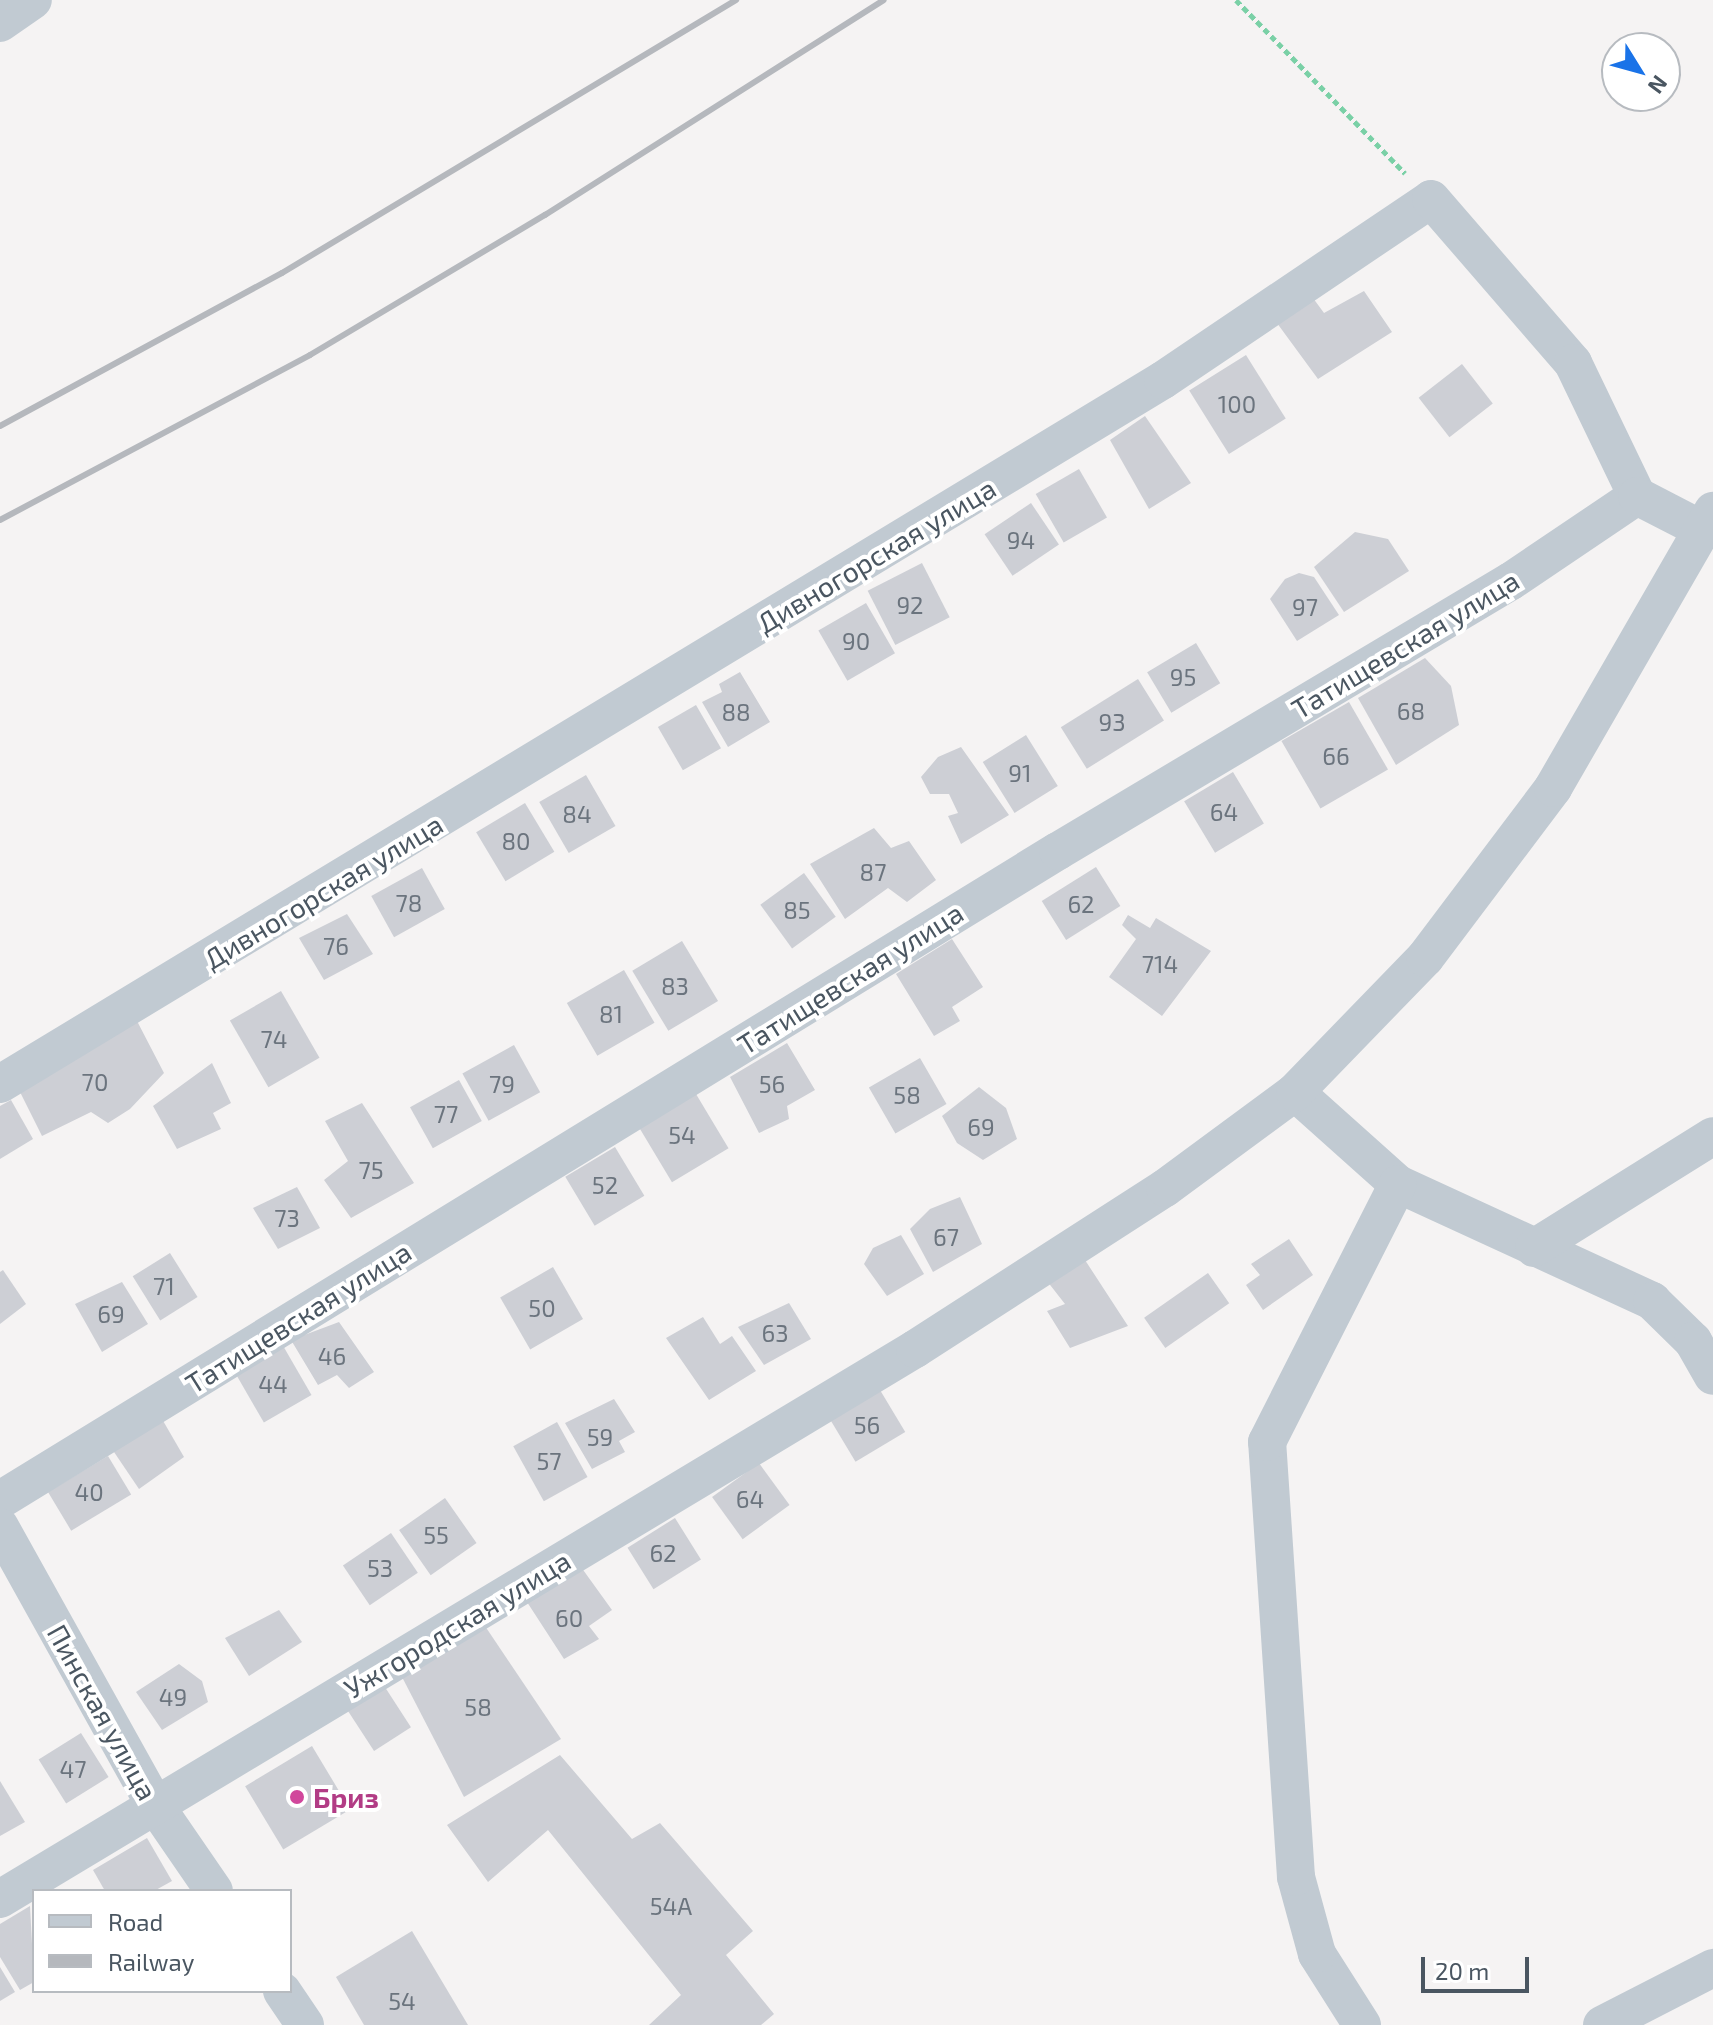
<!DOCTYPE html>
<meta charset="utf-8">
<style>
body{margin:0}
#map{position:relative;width:1713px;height:2025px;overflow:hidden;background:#f5f3f3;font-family:"Exo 2",sans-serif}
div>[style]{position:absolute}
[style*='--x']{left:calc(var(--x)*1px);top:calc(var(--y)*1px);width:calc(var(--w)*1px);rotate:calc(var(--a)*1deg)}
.building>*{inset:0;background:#cdcfd5;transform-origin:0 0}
.path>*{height:5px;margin-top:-2.5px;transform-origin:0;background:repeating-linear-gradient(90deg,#7ad0a6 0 6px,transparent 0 10px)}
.minor>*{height:38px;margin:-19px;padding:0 19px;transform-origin:19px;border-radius:19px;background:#c1cad2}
.rail>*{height:6px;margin:-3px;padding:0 3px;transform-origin:3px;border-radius:3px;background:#b5b8bd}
.dots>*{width:22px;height:22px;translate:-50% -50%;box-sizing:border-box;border:4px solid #fff;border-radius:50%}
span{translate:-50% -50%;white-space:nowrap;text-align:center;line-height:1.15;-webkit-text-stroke:8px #fff;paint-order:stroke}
.number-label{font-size:24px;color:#6b747e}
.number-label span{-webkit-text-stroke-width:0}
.street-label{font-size:28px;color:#4a5661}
.hotel-label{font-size:28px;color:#b23c85;font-weight:700}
.left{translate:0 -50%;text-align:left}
.legend{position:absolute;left:32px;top:1889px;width:260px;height:104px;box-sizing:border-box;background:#fff;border:2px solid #b7bbc0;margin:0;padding:10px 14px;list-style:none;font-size:24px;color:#4a5661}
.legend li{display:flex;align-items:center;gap:16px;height:40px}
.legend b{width:40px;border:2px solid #b7bbc0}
.north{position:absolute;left:1601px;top:32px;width:80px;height:80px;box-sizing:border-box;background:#fff;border:2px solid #b7bbc0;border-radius:50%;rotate:127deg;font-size:22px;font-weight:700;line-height:32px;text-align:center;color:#4a5661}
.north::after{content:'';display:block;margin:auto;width:28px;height:36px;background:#1a73e8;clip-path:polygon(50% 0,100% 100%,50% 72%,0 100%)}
.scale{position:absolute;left:1421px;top:1957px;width:108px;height:36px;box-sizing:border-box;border:4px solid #4a5661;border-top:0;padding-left:10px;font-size:24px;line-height:28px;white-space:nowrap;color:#4a5661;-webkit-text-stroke:6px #fff;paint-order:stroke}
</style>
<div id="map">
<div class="building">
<i style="clip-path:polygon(1364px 291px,1392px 332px,1318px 379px,1274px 319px,1313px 298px,1324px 313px)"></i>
<i style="left:1246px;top:355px;width:75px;height:67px;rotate:58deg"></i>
<i style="left:1462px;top:364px;width:50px;height:55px;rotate:52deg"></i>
<i style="clip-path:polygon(1145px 416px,1191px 483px,1149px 509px,1110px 440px)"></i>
<i style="left:1079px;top:469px;width:56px;height:50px;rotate:60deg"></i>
<i style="left:1031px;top:503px;width:50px;height:56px;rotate:56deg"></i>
<i style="clip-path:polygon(1355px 532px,1388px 539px,1409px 571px,1344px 612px,1314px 567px)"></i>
<i style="left:922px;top:563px;width:61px;height:61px;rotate:63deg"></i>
<i style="clip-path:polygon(1299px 573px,1314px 577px,1339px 615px,1297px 641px,1270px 599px,1285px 579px)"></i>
<i style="left:866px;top:603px;width:58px;height:55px;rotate:60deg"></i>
<i style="left:1196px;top:643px;width:47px;height:57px;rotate:59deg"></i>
<i style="clip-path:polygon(1425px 658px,1451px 686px,1459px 725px,1396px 765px,1358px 698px)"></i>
<i style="clip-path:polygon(740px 672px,770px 722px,728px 747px,702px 702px,722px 692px,719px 684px)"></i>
<i style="left:1138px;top:679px;width:49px;height:91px;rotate:58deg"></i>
<i style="left:1349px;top:702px;width:78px;height:78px;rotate:60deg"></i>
<i style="left:696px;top:705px;width:50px;height:44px;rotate:60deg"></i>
<i style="left:1026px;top:735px;width:60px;height:51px;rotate:58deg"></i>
<i style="clip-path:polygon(961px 747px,1009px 815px,961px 844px,948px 816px,958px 813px,949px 794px,930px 794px,921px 777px,938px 757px)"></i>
<i style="left:1233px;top:772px;width:60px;height:57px;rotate:59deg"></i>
<i style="left:586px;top:775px;width:59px;height:54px;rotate:60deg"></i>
<i style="left:525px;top:803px;width:57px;height:57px;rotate:59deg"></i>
<i style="clip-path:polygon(874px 828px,891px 848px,909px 841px,936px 880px,907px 902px,888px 888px,845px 919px,810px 864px)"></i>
<i style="left:1096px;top:867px;width:46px;height:64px;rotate:58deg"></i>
<i style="left:422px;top:868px;width:47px;height:58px;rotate:61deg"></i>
<i style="left:804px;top:873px;width:54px;height:54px;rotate:54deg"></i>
<i style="clip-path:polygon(347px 914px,373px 954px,324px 980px,299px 938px)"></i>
<i style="clip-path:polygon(1128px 915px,1150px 928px,1156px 918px,1211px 951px,1162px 1016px,1109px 977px,1136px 939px,1122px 925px)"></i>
<i style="clip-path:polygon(952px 939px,983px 987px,952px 1007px,960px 1021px,934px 1036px,896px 974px)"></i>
<i style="left:682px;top:941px;width:70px;height:58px;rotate:59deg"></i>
<i style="left:624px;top:970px;width:61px;height:66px;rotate:60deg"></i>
<i style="left:281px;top:991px;width:77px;height:59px;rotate:60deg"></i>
<i style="clip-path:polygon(137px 1021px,164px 1073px,130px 1109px,108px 1123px,91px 1112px,42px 1136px,20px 1092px)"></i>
<i style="clip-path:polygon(787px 1043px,815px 1090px,787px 1106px,789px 1119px,759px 1133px,730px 1077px)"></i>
<i style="left:514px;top:1045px;width:54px;height:59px;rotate:61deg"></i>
<i style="left:920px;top:1058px;width:53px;height:59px;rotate:60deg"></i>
<i style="clip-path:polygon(212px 1063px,231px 1103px,213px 1113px,221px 1129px,177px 1149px,153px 1106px)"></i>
<i style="left:459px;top:1080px;width:47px;height:56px;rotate:61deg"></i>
<i style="clip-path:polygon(979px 1087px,1006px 1108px,1017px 1139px,983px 1160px,957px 1143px,942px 1116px)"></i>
<i style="left:693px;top:1089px;width:69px;height:66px;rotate:59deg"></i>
<i style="clip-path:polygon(11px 1100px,33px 1139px,0 1159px,0 1106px)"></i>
<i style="clip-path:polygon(362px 1103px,414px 1183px,351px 1218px,324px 1180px,348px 1161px,325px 1121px)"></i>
<i style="left:615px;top:1147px;width:57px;height:58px;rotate:59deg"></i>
<i style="clip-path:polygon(297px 1187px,320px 1228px,278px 1249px,253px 1208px)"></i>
<i style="clip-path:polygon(960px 1197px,982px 1244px,933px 1272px,910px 1229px,930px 1209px)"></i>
<i style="clip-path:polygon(901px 1235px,924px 1274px,887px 1296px,864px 1264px,873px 1248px)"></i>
<i style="clip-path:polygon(1289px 1239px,1313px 1275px,1263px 1310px,1246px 1285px,1260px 1275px,1251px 1264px)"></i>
<i style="left:170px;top:1253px;width:52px;height:44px;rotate:58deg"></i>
<i style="clip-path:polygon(1085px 1260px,1128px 1326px,1070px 1348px,1047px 1311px,1065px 1304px,1047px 1281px)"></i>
<i style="left:553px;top:1267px;width:60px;height:61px;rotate:60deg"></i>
<i style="clip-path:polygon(3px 1270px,26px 1304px,0 1324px,0 1272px)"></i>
<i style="left:1208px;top:1273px;width:37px;height:78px;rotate:55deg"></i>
<i style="clip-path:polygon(122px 1282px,148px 1324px,102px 1352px,75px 1304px)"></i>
<i style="clip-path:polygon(789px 1303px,811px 1339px,764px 1365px,738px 1327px)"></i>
<i style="clip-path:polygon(703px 1317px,720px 1344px,732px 1336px,756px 1371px,709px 1400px,666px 1338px)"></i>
<i style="clip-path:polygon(339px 1322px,374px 1372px,349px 1388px,337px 1375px,318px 1385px,291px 1340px)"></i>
<i style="left:282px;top:1344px;width:59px;height:55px;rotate:60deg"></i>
<i style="left:880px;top:1390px;width:49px;height:58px;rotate:59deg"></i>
<i style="clip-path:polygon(614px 1399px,635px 1432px,619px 1441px,625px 1452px,592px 1469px,565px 1423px)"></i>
<i style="clip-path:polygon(162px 1419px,184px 1457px,139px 1489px,112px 1449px)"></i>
<i style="left:557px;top:1422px;width:63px;height:50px;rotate:61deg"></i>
<i style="left:108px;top:1456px;width:45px;height:70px;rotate:59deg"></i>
<i style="left:759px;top:1463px;width:52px;height:58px;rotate:54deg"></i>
<i style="left:445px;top:1498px;width:55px;height:56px;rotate:55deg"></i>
<i style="left:675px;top:1518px;width:49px;height:56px;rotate:58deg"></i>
<i style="left:391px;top:1533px;width:48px;height:58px;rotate:56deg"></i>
<i style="clip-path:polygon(581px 1567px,612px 1610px,589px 1626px,599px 1639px,564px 1659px,527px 1602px)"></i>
<i style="clip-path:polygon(279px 1610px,302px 1642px,249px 1676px,225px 1638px)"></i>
<i style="clip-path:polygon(485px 1626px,561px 1739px,464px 1797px,401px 1675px)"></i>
<i style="clip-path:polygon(179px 1664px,202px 1681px,208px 1702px,162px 1730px,136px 1692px)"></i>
<i style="left:381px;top:1681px;width:55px;height:44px;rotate:57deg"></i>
<i style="left:81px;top:1733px;width:52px;height:50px;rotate:58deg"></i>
<i style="left:312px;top:1746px;width:74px;height:78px;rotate:59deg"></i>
<i style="clip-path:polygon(560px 1755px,632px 1839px,660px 1823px,753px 1931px,726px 1955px,774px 2014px,761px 2025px,649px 2025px,681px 1995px,548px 1830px,488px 1882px,447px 1825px)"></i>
<i style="clip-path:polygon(0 1781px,25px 1822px,0 1836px)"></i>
<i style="clip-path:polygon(147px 1838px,172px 1881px,154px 1891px,105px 1891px,93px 1870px)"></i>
<i style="clip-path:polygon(30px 1906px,34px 1982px,20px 1990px,0 1957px,0 1924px)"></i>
<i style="clip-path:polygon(412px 1931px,468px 2025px,364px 2025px,336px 1977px)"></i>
<i style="clip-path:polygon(0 1967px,15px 1992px,0 2001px)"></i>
</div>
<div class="path">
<i style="--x:1236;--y:0;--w:242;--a:45.7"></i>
</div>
<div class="minor">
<i style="--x:0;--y:23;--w:40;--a:-34.9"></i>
<i style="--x:0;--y:1084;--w:1359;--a:-31.19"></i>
<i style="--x:1163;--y:380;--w:323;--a:-34"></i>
<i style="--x:1431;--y:199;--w:217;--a:49.1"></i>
<i style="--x:1573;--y:363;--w:148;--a:64.3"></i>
<i style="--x:1295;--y:1092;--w:138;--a:41.8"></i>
<i style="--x:1398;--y:1184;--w:280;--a:24.7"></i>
<i style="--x:1652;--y:1301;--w:57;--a:44.3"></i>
<i style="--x:1693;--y:1341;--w:40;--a:60.3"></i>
<i style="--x:1534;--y:1248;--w:211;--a:-32"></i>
<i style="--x:0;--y:1500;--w:1241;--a:-31.53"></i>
<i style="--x:1058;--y:851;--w:527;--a:-30.8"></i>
<i style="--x:1511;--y:581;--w:152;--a:-34"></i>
<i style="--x:1637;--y:496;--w:74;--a:27.3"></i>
<i style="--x:0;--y:1527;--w:318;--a:60.9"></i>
<i style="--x:155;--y:1805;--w:104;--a:55.5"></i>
<i style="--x:0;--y:1899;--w:1068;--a:-31.01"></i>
<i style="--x:915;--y:1349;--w:297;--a:-32.8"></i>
<i style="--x:1165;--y:1188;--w:162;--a:-36.4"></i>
<i style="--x:1295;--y:1092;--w:187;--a:-45.9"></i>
<i style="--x:1425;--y:958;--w:213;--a:-53"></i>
<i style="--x:1553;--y:788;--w:320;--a:-60"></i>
<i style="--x:282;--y:1991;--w:41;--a:55.9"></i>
<i style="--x:1362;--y:2025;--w:84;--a:-122.4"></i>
<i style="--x:1317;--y:1954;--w:80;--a:-105.3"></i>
<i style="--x:1296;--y:1877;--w:436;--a:-93.8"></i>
<i style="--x:1267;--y:1442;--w:289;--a:-63.1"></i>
<i style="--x:1602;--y:2025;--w:125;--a:-27.2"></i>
</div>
<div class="rail">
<i style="--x:0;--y:426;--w:321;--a:-28.5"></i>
<i style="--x:282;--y:273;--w:530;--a:-31.02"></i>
<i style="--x:0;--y:520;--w:351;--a:-28"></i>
<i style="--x:310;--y:355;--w:274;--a:-30.8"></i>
<i style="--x:545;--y:215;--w:401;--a:-32.4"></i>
</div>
<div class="dots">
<i style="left:297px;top:1797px;background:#d1479c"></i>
</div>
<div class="number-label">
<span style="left:1237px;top:404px">100</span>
<span style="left:1021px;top:540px">94</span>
<span style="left:910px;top:605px">92</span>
<span style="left:1305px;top:607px">97</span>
<span style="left:856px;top:641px">90</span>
<span style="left:1183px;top:677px">95</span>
<span style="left:1411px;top:711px">68</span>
<span style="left:736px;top:712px">88</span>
<span style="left:1112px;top:722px">93</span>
<span style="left:1336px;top:756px">66</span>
<span style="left:1020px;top:773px">91</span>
<span style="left:1224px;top:812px">64</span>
<span style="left:577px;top:814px">84</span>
<span style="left:516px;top:841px">80</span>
<span style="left:873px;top:872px">87</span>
<span style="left:409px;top:903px">78</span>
<span style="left:1081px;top:904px">62</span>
<span style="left:797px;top:910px">85</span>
<span style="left:336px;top:946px">76</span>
<span style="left:1160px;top:964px">714</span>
<span style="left:675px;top:986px">83</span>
<span style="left:611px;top:1014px">81</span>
<span style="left:274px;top:1039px">74</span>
<span style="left:95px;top:1082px">70</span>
<span style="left:502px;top:1084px">79</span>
<span style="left:772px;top:1084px">56</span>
<span style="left:907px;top:1095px">58</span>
<span style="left:446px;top:1114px">77</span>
<span style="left:981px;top:1127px">69</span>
<span style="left:682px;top:1135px">54</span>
<span style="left:371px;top:1170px">75</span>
<span style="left:605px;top:1185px">52</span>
<span style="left:287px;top:1218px">73</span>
<span style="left:946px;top:1237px">67</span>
<span style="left:164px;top:1286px">71</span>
<span style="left:542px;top:1308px">50</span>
<span style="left:111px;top:1314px">69</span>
<span style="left:775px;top:1333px">63</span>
<span style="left:332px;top:1356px">46</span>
<span style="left:273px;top:1384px">44</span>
<span style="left:867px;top:1425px">56</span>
<span style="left:600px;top:1437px">59</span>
<span style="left:549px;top:1461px">57</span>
<span style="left:89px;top:1492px">40</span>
<span style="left:750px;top:1499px">64</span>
<span style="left:436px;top:1535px">55</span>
<span style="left:663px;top:1553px">62</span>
<span style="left:380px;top:1568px">53</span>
<span style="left:569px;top:1618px">60</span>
<span style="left:173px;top:1697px">49</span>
<span style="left:478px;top:1707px">58</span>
<span style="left:73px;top:1769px">47</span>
<span style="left:671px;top:1906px">54А</span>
<span style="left:402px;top:2001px">54</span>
</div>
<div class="street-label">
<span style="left:876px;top:555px;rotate:-31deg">Дивногорская улица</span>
<span style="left:1405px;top:644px;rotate:-31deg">Татищевская улица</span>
<span style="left:323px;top:891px;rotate:-31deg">Дивногорская улица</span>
<span style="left:850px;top:978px;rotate:-32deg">Татищевская улица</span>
<span style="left:298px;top:1317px;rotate:-32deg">Татищевская улица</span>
<span style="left:457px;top:1624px;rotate:-31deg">Ужгородская улица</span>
<span style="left:103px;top:1712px;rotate:61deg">Пинская улица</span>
</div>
<div class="hotel-label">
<span class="left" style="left:313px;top:1797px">Бриз</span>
</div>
<ul class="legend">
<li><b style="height:10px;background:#c1cad2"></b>Road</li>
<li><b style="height:10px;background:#b5b8bd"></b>Railway</li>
</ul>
<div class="north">N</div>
<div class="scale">20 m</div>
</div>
